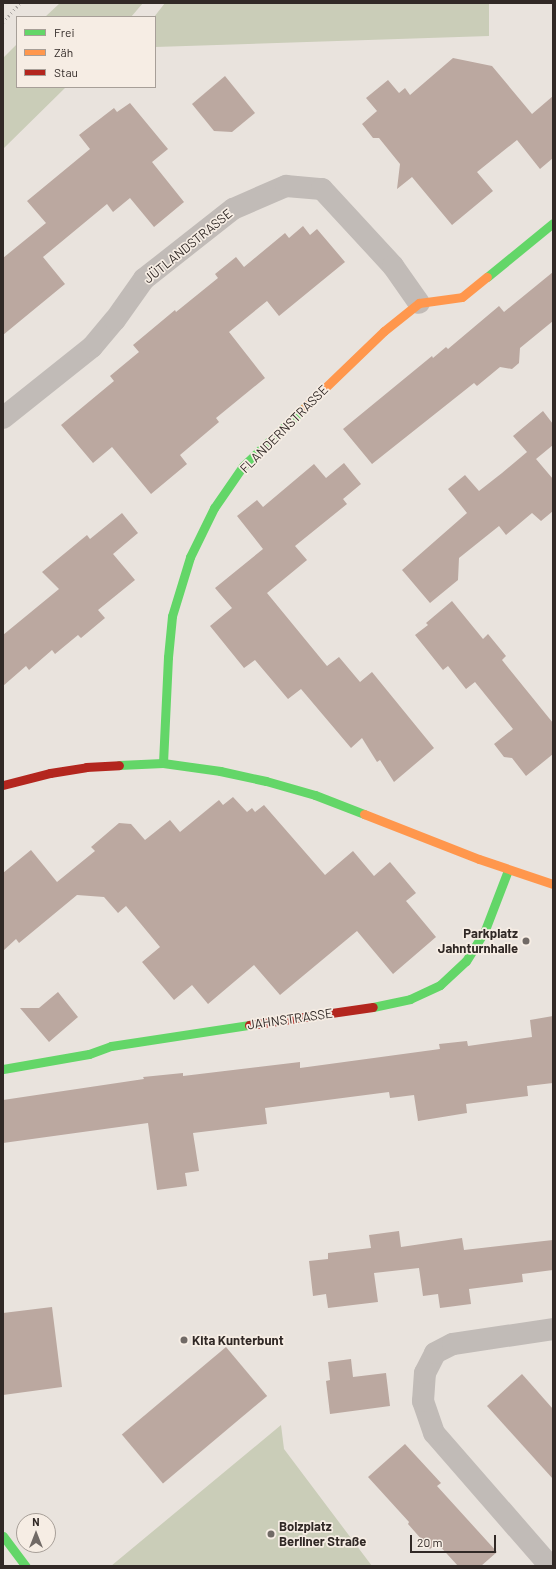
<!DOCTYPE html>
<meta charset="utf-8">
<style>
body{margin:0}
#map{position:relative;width:556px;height:1569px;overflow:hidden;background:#e9e3dd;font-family:Barlow,sans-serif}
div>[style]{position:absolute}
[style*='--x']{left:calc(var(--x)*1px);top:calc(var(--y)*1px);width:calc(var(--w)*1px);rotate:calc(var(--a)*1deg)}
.green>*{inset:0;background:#cacdb8}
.building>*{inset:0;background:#bba8a0;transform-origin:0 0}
.street>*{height:22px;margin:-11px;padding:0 11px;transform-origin:11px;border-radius:11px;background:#c1bbb7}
.fast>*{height:9px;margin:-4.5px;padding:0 4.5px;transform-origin:4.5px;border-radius:4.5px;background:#63d668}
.slow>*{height:9px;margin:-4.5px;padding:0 4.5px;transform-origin:4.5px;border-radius:4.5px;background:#ff974d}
.jam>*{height:9px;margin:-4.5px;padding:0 4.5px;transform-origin:4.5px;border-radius:4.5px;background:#b3261e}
.rail>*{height:3px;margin-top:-1.5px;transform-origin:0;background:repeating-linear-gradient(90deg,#a9a4a1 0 1px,transparent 0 4px)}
.dots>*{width:11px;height:11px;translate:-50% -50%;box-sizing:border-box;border:2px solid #f6ede4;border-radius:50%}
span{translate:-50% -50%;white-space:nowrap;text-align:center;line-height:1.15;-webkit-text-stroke:3.5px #f6ede4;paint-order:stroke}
.street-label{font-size:13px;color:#312926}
.poi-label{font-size:13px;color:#312926;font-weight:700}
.right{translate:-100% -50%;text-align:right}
.left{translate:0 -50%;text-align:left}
.frame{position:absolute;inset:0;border:4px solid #312926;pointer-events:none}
.legend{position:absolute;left:16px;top:16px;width:140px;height:72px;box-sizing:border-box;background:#f6ede4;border:1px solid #a79f98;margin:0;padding:5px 7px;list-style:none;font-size:12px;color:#312926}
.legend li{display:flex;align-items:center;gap:8px;height:20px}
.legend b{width:20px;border:1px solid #a79f98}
.north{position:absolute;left:16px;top:1513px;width:40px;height:40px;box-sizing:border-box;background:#f6ede4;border:1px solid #a79f98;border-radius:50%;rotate:0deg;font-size:11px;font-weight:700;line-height:16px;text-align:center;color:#312926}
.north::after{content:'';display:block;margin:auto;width:14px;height:18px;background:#716a66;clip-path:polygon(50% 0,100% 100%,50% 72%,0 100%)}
.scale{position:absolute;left:410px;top:1535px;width:86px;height:18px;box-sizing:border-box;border:2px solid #312926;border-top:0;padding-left:5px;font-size:12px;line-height:14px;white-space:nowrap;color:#312926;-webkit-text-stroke:3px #f6ede4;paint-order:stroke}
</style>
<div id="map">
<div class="green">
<i style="clip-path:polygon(60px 3px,143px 3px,131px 17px,45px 17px)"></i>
<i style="clip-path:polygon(165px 3px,489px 3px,489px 36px,155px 47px,155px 17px,154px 17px)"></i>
<i style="clip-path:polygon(17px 44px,17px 87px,66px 87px,3px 149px,3px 58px)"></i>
<i style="clip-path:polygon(281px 1425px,284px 1449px,372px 1566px,111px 1566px)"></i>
</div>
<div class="building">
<i style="clip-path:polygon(453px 58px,492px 66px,532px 114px,553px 96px,553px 158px,540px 169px,517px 140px,477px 172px,493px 191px,452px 225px,412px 177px,397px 189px,400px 164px,379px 138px,373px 138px,362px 124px,377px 111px,366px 98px,388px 80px,399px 93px,405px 88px,410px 95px)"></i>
<i style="clip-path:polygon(225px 76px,255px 113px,232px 132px,214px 131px,192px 104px)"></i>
<i style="clip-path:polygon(130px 103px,168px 149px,152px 162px,184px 202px,154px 227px,130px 198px,113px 212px,107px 204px,43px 257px,65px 284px,3px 335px,3px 258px,46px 223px,27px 201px,90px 149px,79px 135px,114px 108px,117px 112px)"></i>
<i style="clip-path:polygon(303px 226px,310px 235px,317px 229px,345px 262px,279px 316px,267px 301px,229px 332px,265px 378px,216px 418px,219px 422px,180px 455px,187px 464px,151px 494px,112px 447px,93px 463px,61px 425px,114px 381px,110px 376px,139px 352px,133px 345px,175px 310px,176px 312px,218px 278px,215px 274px,236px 257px,244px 267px,285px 233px,289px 238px)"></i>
<i style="clip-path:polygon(553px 272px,553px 321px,520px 348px,519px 363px,512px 369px,500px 367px,477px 386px,474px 383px,372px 464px,343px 429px,432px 356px,433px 358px,446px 347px,448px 349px,499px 306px,504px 312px)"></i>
<i style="clip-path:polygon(543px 411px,553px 424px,553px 445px,536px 459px,553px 479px,553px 511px,541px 521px,532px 513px,506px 535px,499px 526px,459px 558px,458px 580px,430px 603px,402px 570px,467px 513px,448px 489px,465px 475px,479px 491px,502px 473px,527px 452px,513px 436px)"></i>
<i style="clip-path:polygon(344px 463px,361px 484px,343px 499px,347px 504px,295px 546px,307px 560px,267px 593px,327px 666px,339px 657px,360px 682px,372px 672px,434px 748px,394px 782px,380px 760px,377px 762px,362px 738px,351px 748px,301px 689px,288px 699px,255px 660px,244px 668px,210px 626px,232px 608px,215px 588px,263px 549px,237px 516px,257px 500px,263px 507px,314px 464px,326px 478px)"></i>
<i style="clip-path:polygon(122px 513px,138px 533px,113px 554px,135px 580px,98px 610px,105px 618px,81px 638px,78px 635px,55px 654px,52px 650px,29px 670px,26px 666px,3px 686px,3px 635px,59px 589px,42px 572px,87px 535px,90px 539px)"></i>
<i style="clip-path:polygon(452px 601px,483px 639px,488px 634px,506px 656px,502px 660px,553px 723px,553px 754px,526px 776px,512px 758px,504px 757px,494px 744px,513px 729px,475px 682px,466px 689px,448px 666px,443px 670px,415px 635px,428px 625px,426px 623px)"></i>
<i style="clip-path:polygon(233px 797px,247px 812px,252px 808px,255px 812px,264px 805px,325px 875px,353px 851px,374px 876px,390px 862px,416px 893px,406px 901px,436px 937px,393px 974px,357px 931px,280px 995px,254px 965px,208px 1004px,192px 985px,174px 1000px,142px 962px,160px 947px,126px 906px,118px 913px,104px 897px,77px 895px,19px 943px,16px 939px,3px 951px,3px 873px,31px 850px,57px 882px,95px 851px,91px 847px,119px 823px,131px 824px,145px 840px,170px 820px,180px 832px,219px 800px,223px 805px)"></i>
<i style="clip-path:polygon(58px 992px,78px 1017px,49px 1042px,20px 1008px,39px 1008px)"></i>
<i style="clip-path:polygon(553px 1016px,553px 1083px,527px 1086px,528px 1096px,466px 1104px,467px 1113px,418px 1121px,414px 1095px,390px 1098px,389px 1092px,265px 1108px,267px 1124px,193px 1133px,199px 1171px,185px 1173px,187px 1186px,157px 1190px,148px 1123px,3px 1143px,3px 1100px,144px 1079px,143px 1077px,183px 1073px,183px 1076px,300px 1062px,300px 1068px,440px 1049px,439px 1044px,467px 1041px,468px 1046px,532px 1037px,530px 1020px)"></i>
<i style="clip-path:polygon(399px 1231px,401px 1247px,462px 1238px,464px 1250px,553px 1240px,553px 1270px,522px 1274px,523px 1282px,469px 1289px,471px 1304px,440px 1308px,438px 1294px,423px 1296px,419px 1268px,374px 1273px,378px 1302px,328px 1308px,326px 1294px,313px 1296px,309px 1261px,328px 1259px,328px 1253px,371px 1248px,369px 1235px)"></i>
<i style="clip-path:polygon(52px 1307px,62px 1387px,3px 1395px,3px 1313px)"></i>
<i style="left:226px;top:1347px;width:64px;height:136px;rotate:50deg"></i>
<i style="clip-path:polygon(351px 1359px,353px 1377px,386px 1373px,390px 1406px,330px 1414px,326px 1381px,330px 1380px,328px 1362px)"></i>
<i style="clip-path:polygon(522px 1374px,553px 1409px,553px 1479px,487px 1406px)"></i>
<i style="clip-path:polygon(405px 1444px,441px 1483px,437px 1486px,497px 1552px,481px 1566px,458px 1566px,437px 1543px,430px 1549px,408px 1524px,409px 1522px,368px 1477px)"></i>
</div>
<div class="street">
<i style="--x:3;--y:418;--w:114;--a:-38.6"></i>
<i style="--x:92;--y:347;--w:35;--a:-50"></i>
<i style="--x:115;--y:320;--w:50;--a:-54.7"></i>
<i style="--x:144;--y:279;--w:113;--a:-38.2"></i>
<i style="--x:233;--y:209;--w:58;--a:-23.5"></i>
<i style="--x:286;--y:186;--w:36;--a:5"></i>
<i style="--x:322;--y:189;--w:105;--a:47.3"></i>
<i style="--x:393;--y:266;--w:45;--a:54.9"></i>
<i style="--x:550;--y:1566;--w:176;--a:-131.1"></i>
<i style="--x:434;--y:1433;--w:34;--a:-109"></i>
<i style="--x:423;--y:1401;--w:28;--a:-86"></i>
<i style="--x:425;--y:1373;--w:22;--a:-63"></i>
<i style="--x:435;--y:1353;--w:20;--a:-27"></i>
<i style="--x:453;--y:1344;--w:101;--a:-8.5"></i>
</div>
<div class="fast">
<i style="--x:487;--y:277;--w:85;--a:-39.3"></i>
<i style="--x:163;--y:763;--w:106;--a:-87.3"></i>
<i style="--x:168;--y:657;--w:41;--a:-84.4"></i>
<i style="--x:172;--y:616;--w:62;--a:-73"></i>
<i style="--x:190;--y:557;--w:55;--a:-63.9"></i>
<i style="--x:214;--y:508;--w:51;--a:-55.4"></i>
<i style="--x:243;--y:466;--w:84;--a:-43.6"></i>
<i style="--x:119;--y:765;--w:44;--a:-2.6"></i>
<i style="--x:163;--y:763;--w:58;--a:8"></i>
<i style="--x:220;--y:771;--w:47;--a:12.3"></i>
<i style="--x:266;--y:781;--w:51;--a:15.9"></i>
<i style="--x:315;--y:795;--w:53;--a:21.2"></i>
<i style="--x:373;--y:1007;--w:38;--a:-12"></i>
<i style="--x:410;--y:999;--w:33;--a:-25"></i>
<i style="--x:440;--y:985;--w:35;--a:-43"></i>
<i style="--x:466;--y:961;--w:36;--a:-58"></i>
<i style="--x:485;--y:930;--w:64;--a:-69"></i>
<i style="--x:3;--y:1069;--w:87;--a:-9.9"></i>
<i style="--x:89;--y:1054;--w:23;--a:-20"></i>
<i style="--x:111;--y:1046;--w:140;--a:-8.7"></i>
<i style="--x:3;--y:1536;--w:38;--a:53"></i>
</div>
<div class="slow">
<i style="--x:304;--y:408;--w:111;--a:-43.9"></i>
<i style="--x:384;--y:331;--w:45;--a:-38.7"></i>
<i style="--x:419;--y:303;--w:43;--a:-7.9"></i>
<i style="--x:462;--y:297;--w:32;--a:-39"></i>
<i style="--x:364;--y:814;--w:123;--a:21.4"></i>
<i style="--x:479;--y:859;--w:78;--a:18.7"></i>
</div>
<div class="jam">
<i style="--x:3;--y:785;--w:49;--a:-14.3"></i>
<i style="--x:50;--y:773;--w:36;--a:-9"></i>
<i style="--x:86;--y:767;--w:33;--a:-3"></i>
<i style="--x:249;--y:1025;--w:125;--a:-8.3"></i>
</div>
<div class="rail">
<i style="--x:3;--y:22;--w:25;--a:-48"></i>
</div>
<div class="dots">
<i style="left:526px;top:941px;background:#716a66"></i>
<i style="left:184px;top:1340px;background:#716a66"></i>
<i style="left:271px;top:1534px;background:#716a66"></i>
</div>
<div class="street-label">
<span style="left:188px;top:246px;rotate:-39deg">JÜTLANDSTRASSE</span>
<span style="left:284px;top:429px;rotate:-45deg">FLANDERNSTRASSE</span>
<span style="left:290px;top:1019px;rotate:-8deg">JAHNSTRASSE</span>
</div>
<div class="poi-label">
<span class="right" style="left:518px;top:941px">Parkplatz<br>Jahnturnhalle</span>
<span class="left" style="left:192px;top:1340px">Kita Kunterbunt</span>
<span class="left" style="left:279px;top:1534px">Bolzplatz<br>Berliner Straße</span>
</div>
<div class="frame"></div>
<ul class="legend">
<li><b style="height:5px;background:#63d668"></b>Frei</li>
<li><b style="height:5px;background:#ff974d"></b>Zäh</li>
<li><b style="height:5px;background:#b3261e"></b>Stau</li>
</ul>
<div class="north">N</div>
<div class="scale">20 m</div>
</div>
